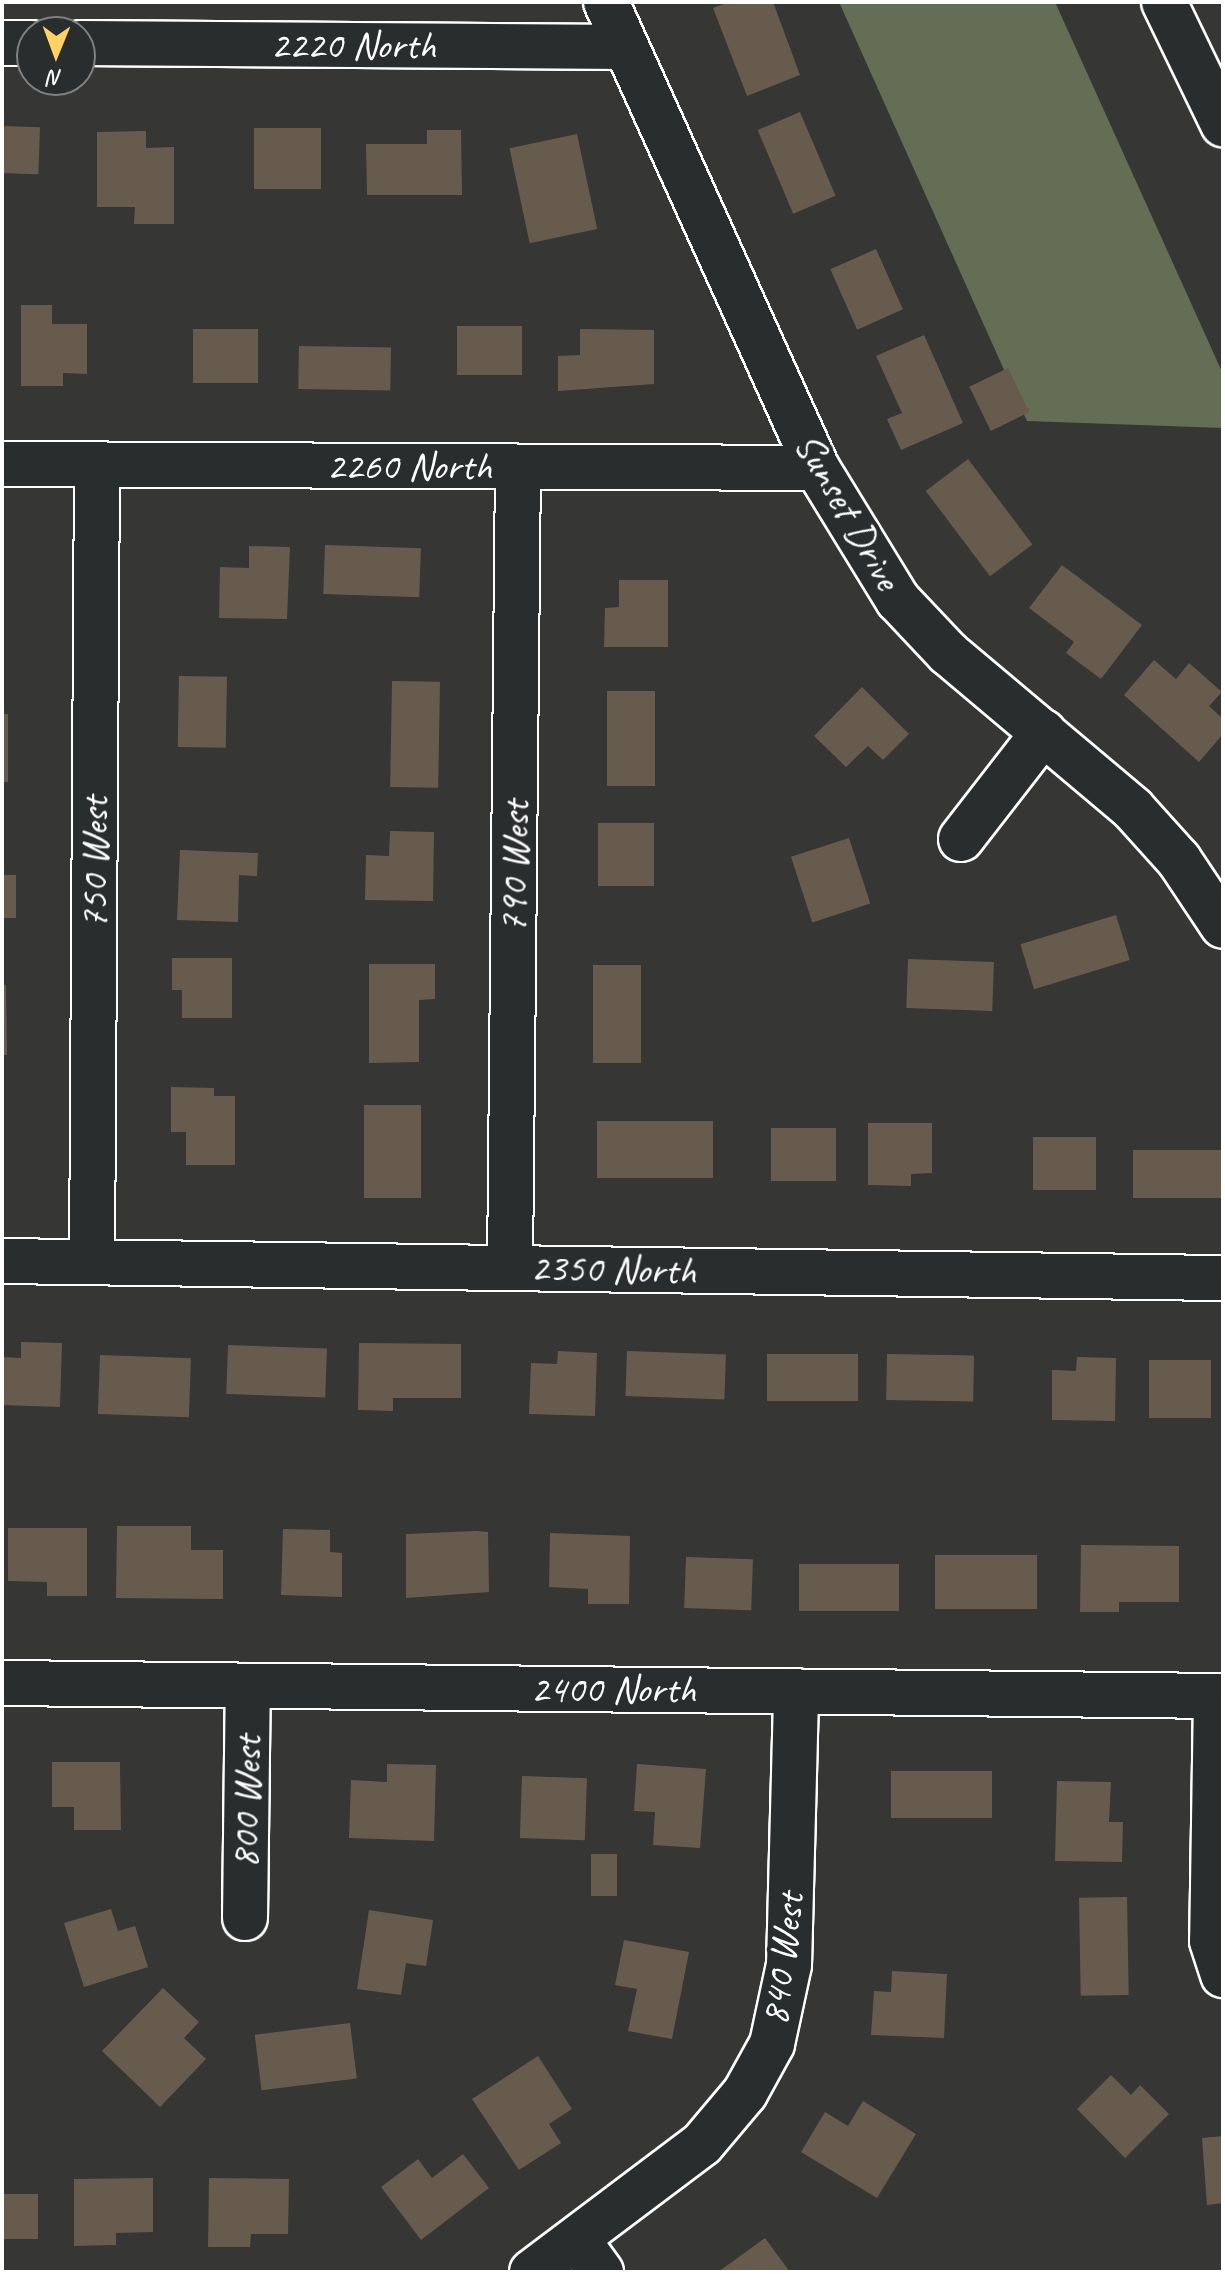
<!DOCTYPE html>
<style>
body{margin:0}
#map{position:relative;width:1225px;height:2274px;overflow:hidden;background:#363634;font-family:Caveat,sans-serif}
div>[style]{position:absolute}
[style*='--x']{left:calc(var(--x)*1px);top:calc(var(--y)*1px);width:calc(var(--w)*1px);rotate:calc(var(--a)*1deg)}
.green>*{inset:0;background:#646e54}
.building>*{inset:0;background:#675b4e;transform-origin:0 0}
.roads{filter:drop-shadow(2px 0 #fff) drop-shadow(-2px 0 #fff) drop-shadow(0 2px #fff) drop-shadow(0 -2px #fff)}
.minor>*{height:44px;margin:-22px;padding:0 22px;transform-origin:22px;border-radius:22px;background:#2a2d2e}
span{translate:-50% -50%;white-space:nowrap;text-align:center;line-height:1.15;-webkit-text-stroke:8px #2a2d2e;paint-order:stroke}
.street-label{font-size:40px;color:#fff}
.frame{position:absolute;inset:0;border:4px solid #fff;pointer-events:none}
.north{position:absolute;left:16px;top:16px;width:80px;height:80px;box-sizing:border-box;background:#2a2d2e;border:2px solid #7f8182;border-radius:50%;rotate:181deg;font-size:22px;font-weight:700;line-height:32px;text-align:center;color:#fff}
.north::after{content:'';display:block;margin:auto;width:28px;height:36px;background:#ffd166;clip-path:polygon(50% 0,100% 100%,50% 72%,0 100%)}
</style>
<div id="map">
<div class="green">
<i style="clip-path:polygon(839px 2px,1055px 2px,1223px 374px,1223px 428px,1027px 421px)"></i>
</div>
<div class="building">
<i style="clip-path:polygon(729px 2px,773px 2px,800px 75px,747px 96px,713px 8px)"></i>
<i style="left:800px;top:112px;width:91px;height:46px;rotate:67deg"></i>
<i style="left:2px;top:126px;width:38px;height:47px;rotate:2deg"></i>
<i style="left:254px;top:128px;width:67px;height:61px"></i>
<i style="clip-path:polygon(427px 130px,461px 130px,462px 195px,367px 195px,366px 144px,427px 144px)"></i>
<i style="clip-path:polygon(146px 131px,146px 148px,174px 147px,174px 224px,134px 224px,135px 207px,97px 207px,97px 132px)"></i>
<i style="left:577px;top:134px;width:97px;height:69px;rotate:78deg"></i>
<i style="left:876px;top:249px;width:66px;height:50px;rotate:66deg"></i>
<i style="clip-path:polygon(21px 305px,52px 305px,52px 324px,87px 324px,87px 374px,63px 373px,63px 386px,21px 386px)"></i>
<i style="left:457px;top:326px;width:65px;height:49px"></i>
<i style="left:193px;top:329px;width:65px;height:54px"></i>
<i style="clip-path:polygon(580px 329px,654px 330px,654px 384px,558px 391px,558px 356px,580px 355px)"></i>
<i style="clip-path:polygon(924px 335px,963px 423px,901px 450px,887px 419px,902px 413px,876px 356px)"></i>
<i style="left:299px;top:346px;width:92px;height:43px;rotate:1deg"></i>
<i style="left:1008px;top:368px;width:49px;height:43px;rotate:64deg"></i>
<i style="left:968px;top:459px;width:107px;height:53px;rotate:53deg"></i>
<i style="left:325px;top:545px;width:96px;height:49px;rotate:2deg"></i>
<i style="clip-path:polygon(249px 546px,290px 547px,287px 619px,219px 618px,220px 567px,249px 568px)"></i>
<i style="clip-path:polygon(1062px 565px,1142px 625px,1101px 679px,1066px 653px,1074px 642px,1029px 608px)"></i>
<i style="clip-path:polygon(619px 580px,668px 580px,668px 647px,604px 647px,605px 608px,619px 607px)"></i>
<i style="clip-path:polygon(1154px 660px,1176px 679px,1189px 663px,1222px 692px,1209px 706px,1223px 719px,1223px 734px,1199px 762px,1124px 695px)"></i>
<i style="left:179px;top:676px;width:48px;height:71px;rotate:1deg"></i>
<i style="left:392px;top:681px;width:48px;height:106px;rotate:1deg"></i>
<i style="clip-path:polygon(862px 687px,909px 734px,883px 760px,868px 746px,846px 767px,814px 736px)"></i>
<i style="left:607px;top:691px;width:48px;height:95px"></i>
<i style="left:2px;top:714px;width:6px;height:68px"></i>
<i style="left:598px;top:823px;width:56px;height:63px"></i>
<i style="clip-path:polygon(390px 831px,434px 832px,433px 901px,365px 900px,366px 855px,389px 856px)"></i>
<i style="left:849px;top:838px;width:69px;height:61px;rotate:72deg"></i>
<i style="clip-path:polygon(180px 850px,258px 853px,257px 876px,239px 875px,238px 922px,177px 920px)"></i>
<i style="left:2px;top:875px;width:14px;height:43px"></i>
<i style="left:1116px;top:915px;width:47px;height:100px;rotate:73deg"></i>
<i style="clip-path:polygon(172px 958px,232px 958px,232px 1018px,182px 1018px,182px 990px,172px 990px)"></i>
<i style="left:908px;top:959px;width:86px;height:49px;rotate:2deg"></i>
<i style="clip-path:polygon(369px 964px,435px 964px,435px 999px,419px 1000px,419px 1062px,369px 1063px)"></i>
<i style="left:641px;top:965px;width:98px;height:48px;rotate:90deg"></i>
<i style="clip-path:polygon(2px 985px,6px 985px,7px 1055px,2px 1055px)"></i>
<i style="clip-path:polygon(171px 1087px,214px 1088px,214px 1096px,235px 1096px,235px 1165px,186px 1165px,186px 1132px,171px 1132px)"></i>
<i style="left:364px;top:1105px;width:57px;height:93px"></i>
<i style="left:713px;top:1121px;width:57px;height:116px;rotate:90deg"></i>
<i style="clip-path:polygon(868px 1123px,932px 1123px,932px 1173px,911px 1174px,911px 1186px,868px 1185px)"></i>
<i style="left:771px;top:1128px;width:65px;height:53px"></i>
<i style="left:1033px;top:1137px;width:63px;height:53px"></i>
<i style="left:1133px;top:1150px;width:90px;height:48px"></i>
<i style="clip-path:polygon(21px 1342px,62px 1343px,60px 1407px,2px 1405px,2px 1357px,21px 1358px)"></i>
<i style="clip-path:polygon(359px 1343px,461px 1344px,461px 1398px,393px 1398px,393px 1411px,358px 1410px)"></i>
<i style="left:228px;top:1345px;width:99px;height:49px;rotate:2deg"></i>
<i style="clip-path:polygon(558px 1351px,597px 1353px,595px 1416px,529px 1414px,531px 1363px,557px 1364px)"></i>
<i style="left:627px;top:1351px;width:99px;height:45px;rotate:2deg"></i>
<i style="left:767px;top:1354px;width:91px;height:47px"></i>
<i style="left:887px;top:1354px;width:87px;height:46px;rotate:1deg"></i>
<i style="left:100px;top:1355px;width:91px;height:59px;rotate:2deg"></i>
<i style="clip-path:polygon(1077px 1357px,1116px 1358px,1115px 1421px,1052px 1420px,1052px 1370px,1076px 1371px)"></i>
<i style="left:1149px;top:1360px;width:62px;height:58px"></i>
<i style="clip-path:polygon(117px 1526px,191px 1526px,191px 1550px,223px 1550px,223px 1599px,116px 1598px)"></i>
<i style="clip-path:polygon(8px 1528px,87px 1528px,87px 1596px,47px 1596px,47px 1582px,8px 1581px)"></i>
<i style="clip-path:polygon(283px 1529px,330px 1530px,330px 1552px,342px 1553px,342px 1597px,281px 1595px)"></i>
<i style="clip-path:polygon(476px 1531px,488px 1532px,489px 1592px,406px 1598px,406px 1534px)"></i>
<i style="clip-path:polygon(550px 1533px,630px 1536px,629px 1604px,588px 1604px,588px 1589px,549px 1587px)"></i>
<i style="clip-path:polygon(1081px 1545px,1179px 1546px,1179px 1602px,1119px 1602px,1119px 1612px,1080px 1612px)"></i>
<i style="left:1037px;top:1555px;width:54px;height:102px;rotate:90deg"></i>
<i style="left:686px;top:1557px;width:67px;height:51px;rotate:2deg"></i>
<i style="left:899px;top:1564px;width:47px;height:100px;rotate:90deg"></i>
<i style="clip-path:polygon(52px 1762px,120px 1762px,121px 1830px,74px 1830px,74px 1807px,52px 1807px)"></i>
<i style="clip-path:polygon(387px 1764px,436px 1765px,434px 1841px,349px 1838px,351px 1780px,387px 1782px)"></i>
<i style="clip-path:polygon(637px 1764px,706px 1769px,700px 1848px,653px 1845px,655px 1812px,634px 1811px)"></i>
<i style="left:891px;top:1771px;width:101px;height:47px"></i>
<i style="left:522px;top:1776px;width:65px;height:62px;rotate:2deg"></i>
<i style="clip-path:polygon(1057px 1781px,1111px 1782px,1109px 1822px,1123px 1822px,1122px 1862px,1055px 1861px)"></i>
<i style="left:591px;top:1854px;width:26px;height:42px"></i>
<i style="left:1127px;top:1897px;width:98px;height:48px;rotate:89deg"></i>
<i style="clip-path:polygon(111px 1909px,118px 1931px,135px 1926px,148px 1967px,84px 1987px,64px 1923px)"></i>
<i style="clip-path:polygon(369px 1910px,433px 1920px,426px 1966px,406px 1963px,401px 1995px,357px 1989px)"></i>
<i style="clip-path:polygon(624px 1940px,689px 1952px,672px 2039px,628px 2031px,637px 1989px,615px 1985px)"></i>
<i style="clip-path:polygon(892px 1971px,947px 1974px,944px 2038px,871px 2035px,874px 1991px,891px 1992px)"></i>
<i style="clip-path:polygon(163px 1988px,199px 2022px,184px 2038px,206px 2059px,160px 2107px,102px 2051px)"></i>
<i style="left:350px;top:2023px;width:56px;height:96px;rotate:83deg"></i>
<i style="clip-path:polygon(538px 2056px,572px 2109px,549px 2124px,561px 2143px,519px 2170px,472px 2099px)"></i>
<i style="clip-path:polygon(1111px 2075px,1131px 2095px,1140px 2085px,1169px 2114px,1125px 2158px,1077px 2109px)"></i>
<i style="clip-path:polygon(863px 2101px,916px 2134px,877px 2198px,801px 2152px,825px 2112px,848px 2126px)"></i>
<i style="clip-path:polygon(1223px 2136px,1223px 2203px,1207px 2205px,1202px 2138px)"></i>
<i style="clip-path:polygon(463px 2154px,489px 2188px,421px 2240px,381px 2187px,418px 2159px,432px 2178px)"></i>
<i style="clip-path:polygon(153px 2178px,153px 2232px,116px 2233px,116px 2245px,74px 2246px,74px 2179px)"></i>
<i style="clip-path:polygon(209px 2178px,289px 2179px,288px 2234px,251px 2234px,250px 2247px,208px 2247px)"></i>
<i style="left:2px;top:2194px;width:36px;height:45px"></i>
<i style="clip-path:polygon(765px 2238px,790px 2272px,718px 2272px)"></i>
</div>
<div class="roads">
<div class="minor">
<i style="--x:606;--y:2;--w:512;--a:65.64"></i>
<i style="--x:817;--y:468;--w:155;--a:58.5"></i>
<i style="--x:898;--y:600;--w:73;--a:46.7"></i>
<i style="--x:948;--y:653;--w:242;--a:40.1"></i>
<i style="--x:1133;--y:809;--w:69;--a:48"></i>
<i style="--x:1179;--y:860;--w:79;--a:56.3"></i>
<i style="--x:1164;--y:2;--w:136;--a:64.2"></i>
<i style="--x:2;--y:43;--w:30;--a:0"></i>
<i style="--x:80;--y:43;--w:546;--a:0.42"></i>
<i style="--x:2;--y:464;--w:815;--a:0.28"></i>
<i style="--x:961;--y:839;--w:135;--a:-52.2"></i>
<i style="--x:2;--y:1261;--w:1221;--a:0.8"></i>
<i style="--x:92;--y:1261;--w:796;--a:-89.64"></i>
<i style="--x:510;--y:1268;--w:801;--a:-89.43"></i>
<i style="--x:2;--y:1683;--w:1221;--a:0.61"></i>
<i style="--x:1216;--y:1696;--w:245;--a:90.9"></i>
<i style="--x:1212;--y:1941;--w:36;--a:72"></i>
<i style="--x:245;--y:1918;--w:232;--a:-89.3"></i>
<i style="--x:577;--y:2239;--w:41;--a:54"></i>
<i style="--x:532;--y:2272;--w:213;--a:-37"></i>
<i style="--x:702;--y:2144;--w:67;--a:-49.9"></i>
<i style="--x:745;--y:2093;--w:56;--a:-61.1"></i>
<i style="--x:772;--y:2044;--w:81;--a:-77.9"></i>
<i style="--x:789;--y:1965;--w:274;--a:-88.5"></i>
</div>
</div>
<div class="street-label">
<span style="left:353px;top:45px">2220 North</span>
<span style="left:409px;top:466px">2260 North</span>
<span style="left:848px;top:511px;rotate:60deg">Sunset Drive</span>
<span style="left:94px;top:863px;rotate:-90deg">750 West</span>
<span style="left:514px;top:867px;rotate:-89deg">790 West</span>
<span style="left:613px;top:1269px;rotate:1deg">2350 North</span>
<span style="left:613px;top:1689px">2400 North</span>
<span style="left:246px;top:1802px;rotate:-89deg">800 West</span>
<span style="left:782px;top:1959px;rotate:-83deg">840 West</span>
</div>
<div class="frame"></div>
<div class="north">N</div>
</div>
